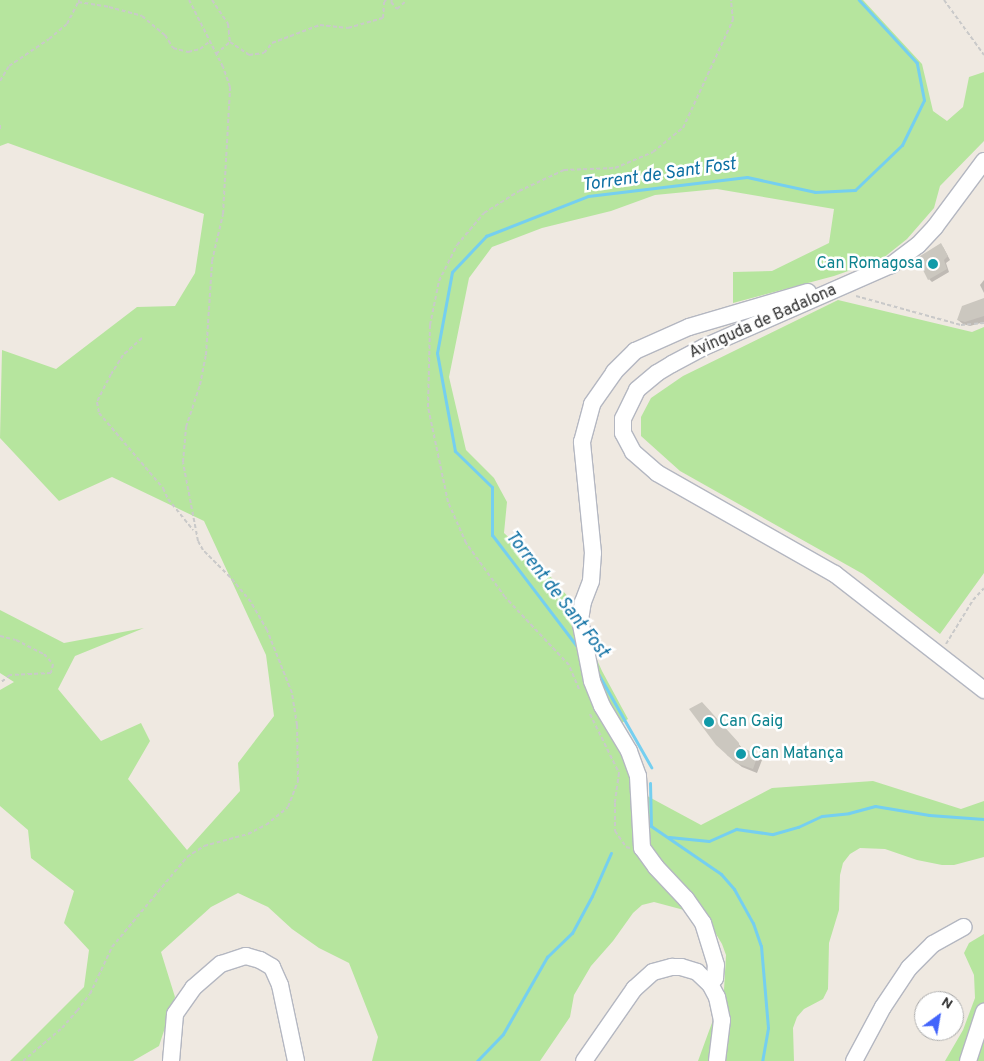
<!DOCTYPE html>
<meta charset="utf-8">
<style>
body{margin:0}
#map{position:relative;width:984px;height:1061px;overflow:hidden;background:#efe9e1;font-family:Overpass,sans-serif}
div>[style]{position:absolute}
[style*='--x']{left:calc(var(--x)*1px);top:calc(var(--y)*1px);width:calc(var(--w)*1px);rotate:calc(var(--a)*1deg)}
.green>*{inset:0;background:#b6e59e}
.shadow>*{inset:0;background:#0003}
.stream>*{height:3px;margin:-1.5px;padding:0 1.5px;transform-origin:1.5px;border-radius:1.5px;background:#75cff0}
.building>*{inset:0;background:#cbc7bf}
.path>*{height:2px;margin-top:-1px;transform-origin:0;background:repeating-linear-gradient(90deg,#c9c9c9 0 4px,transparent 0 6.5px)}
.roads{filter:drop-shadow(1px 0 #b4b7c1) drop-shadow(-1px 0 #b4b7c1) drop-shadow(0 1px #b4b7c1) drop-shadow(0 -1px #b4b7c1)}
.minor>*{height:16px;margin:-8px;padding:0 8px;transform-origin:8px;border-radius:8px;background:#fff}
.dots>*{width:14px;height:14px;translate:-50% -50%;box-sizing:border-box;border:2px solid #fff;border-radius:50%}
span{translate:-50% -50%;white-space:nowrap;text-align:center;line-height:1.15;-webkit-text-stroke:5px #fff;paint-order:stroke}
.culture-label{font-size:16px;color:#0d838f}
.right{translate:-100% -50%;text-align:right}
.left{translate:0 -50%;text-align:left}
.street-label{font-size:16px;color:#2e2e2e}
.water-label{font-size:18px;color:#0d6fa3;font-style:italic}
.north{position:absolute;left:914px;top:991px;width:50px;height:50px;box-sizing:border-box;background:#fff;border:1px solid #ababab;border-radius:50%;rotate:32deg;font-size:14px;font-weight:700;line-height:20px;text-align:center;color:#2e2e2e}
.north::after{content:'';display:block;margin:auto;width:18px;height:22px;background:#4264fb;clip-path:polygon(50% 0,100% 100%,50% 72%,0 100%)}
</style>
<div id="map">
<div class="green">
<i style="clip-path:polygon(0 0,863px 0,922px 64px,933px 111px,947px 121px,963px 107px,969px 77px,984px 72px,984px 141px,940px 186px,934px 208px,907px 239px,882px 259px,834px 276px,733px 303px,733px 272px,772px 271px,829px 243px,834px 209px,717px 189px,655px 195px,611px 211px,542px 228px,492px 247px,469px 278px,449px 377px,466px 450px,494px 478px,507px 502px,504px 533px,550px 576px,570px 599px,602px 671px,628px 719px,617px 726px,636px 790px,701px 825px,772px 788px,873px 781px,961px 809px,984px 801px,984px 857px,954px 865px,942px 865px,917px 860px,885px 849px,860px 848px,850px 854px,843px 863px,840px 875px,839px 910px,829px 943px,828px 989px,823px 999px,804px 1009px,797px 1017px,793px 1028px,794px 1061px,698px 1061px,724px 990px,726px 955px,722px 944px,710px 924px,684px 910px,654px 902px,642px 905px,633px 913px,613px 941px,591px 966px,574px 995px,570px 1017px,540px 1061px,372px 1061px,378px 1037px,349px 963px,319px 948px,292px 929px,268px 907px,238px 893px,211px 907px,161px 952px,175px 997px,159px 1046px,133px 1061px,10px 1061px,84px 987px,89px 950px,64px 923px,74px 891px,31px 858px,28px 830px,0 806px,0 690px,14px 682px,0 673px,0 610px,64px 643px,144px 628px,75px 656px,58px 689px,101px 741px,141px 723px,150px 741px,128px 779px,187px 850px,240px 791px,238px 763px,274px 716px,266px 655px,204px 521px,112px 477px,59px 501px,0 438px,2px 350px,56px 369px,137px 307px,175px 306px,195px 273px,204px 214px,8px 143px,0 146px)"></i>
<i style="clip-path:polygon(838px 300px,972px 332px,984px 327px,984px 573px,940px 634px,863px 574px,680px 471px,641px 436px,641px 417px,651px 398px,683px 376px)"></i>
<i style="clip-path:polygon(984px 934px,984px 1061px,945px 1061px,963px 1030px,975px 998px,974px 975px,964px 953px,969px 943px)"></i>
</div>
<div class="shadow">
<i style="clip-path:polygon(943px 247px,950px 260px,946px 263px,949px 272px,932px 282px,929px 279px)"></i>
<i style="clip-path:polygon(984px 280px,984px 293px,980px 285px)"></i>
<i style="clip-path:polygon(984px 299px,984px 322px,970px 326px,963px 324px,958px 320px)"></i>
<i style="clip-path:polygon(707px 708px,743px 749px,762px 760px,757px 773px,742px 767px,727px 755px)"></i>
</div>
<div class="stream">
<i style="--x:579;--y:649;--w:143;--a:-127.3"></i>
<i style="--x:492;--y:535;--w:48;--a:-90"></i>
<i style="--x:492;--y:487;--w:52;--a:-135.8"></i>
<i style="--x:455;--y:451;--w:100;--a:-100.4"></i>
<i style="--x:437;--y:353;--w:82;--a:-79.5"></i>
<i style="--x:452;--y:272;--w:50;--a:-46.6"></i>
<i style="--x:486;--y:236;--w:110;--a:-21.4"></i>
<i style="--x:588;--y:196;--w:160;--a:-6.8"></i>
<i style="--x:747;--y:177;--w:70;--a:12.4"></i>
<i style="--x:815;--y:192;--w:40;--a:-2.9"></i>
<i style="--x:855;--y:190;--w:65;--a:-43.8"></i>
<i style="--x:902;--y:145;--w:50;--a:-63.9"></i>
<i style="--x:924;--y:100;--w:38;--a:-101"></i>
<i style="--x:917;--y:63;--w:86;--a:-132.6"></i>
<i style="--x:596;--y:670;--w:112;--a:60.4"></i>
<i style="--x:650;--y:783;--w:43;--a:88.7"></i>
<i style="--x:651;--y:826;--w:85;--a:34.4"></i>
<i style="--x:721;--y:874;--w:20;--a:49"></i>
<i style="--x:734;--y:889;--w:39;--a:61"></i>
<i style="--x:753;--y:923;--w:24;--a:71"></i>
<i style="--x:761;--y:946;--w:82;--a:85.1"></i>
<i style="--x:768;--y:1028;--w:34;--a:100"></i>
<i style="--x:669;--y:837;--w:40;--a:5.7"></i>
<i style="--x:709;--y:841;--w:30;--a:-24"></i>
<i style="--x:736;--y:829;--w:37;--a:8"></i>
<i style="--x:773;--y:834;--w:26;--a:-16"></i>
<i style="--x:798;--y:827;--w:26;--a:-25"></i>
<i style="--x:822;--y:816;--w:27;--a:-6"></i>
<i style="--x:849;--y:813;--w:27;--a:-15"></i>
<i style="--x:875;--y:806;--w:55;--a:9.5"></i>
<i style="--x:929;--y:815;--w:55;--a:4.2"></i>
<i style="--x:477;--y:1061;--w:37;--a:-46"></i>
<i style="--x:503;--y:1034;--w:89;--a:-60.3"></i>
<i style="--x:547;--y:957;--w:35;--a:-44"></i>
<i style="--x:572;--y:933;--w:42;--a:-61.6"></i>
<i style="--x:592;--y:896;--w:47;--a:-66.2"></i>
</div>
<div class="building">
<i style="clip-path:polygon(941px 243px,948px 256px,944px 260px,947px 269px,928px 280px,917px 258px)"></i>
<i style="clip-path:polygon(984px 298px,984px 316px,965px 322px,957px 320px,962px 306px)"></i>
<i style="clip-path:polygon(702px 702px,739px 743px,739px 746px,758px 755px,753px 769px,736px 763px,716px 745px,689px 709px)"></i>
</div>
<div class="path">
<i style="--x:212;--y:0;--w:29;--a:56"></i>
<i style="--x:228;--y:24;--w:18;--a:84"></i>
<i style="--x:230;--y:42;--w:23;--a:34"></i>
<i style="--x:249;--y:55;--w:15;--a:-8"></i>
<i style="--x:264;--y:53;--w:13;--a:-51"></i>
<i style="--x:272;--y:43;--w:51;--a:-20.6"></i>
<i style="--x:320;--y:25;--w:28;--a:6"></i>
<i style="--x:348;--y:28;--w:36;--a:-16"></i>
<i style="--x:383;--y:18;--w:16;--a:-86"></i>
<i style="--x:384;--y:2;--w:3;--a:-45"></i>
<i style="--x:392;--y:0;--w:2;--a:117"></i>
<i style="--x:391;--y:2;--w:9;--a:49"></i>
<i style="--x:397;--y:9;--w:13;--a:-42"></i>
<i style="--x:944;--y:0;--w:68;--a:54"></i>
<i style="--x:78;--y:2;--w:31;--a:9"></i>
<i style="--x:109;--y:7;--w:34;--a:15"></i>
<i style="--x:142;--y:16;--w:30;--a:40"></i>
<i style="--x:165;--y:35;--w:15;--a:58"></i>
<i style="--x:173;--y:48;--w:16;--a:15"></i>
<i style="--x:188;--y:52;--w:12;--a:-14"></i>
<i style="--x:200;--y:49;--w:11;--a:-38"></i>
<i style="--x:216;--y:54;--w:18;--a:-41"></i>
<i style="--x:0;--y:81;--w:17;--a:-59"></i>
<i style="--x:9;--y:66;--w:48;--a:-34"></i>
<i style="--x:49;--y:39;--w:23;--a:-40"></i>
<i style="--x:67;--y:24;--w:27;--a:-63"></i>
<i style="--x:0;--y:125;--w:6;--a:90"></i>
<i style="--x:856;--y:296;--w:109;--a:15.4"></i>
<i style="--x:961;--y:325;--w:23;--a:-5"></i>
<i style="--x:142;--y:338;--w:25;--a:138"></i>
<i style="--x:123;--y:355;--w:22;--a:122"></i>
<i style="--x:111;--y:374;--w:31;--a:117"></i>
<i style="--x:97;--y:402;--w:11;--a:80"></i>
<i style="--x:99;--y:413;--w:99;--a:49.5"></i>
<i style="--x:163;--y:488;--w:12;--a:66"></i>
<i style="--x:168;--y:499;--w:40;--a:51"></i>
<i style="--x:0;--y:636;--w:16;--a:14"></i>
<i style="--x:16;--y:640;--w:31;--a:27"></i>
<i style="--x:44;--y:654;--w:13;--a:48"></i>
<i style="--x:53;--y:664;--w:9;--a:103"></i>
<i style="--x:51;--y:673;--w:41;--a:177.2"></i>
<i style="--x:10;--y:675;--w:13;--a:141"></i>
<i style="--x:946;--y:644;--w:52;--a:-58.5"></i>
<i style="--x:973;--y:600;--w:16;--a:-47"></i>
<i style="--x:579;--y:689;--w:26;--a:-113"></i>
<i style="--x:569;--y:665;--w:93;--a:-133.3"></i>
<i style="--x:505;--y:597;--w:67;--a:-125.8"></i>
<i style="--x:466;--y:543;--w:45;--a:-113.7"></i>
<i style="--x:448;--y:502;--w:97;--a:-101.9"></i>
<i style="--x:428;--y:407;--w:82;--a:-88.6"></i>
<i style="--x:430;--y:325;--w:45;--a:-78.4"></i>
<i style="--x:439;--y:281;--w:40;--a:-63.4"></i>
<i style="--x:457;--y:245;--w:42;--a:-49.8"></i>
<i style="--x:484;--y:213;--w:41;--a:-32.2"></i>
<i style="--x:519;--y:191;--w:50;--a:-25"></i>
<i style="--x:564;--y:170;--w:51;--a:-2.2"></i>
<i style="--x:615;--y:168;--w:41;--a:-22.8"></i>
<i style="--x:653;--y:152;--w:38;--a:-39"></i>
<i style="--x:683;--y:128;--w:119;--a:-65.2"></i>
<i style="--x:733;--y:20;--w:20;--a:-96"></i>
<i style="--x:590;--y:714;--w:66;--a:63.8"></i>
<i style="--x:619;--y:773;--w:30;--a:98"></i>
<i style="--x:615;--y:803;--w:28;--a:90"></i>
<i style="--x:615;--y:831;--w:19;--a:55"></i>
<i style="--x:626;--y:847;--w:4;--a:14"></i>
<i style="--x:23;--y:1061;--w:51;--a:-40.2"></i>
<i style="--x:62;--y:1028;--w:23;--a:-49"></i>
<i style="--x:77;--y:1011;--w:21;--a:-53"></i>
<i style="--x:90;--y:994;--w:52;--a:-64.9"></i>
<i style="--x:112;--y:947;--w:117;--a:-50.2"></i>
<i style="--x:187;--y:857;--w:20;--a:-33"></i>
<i style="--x:204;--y:846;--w:46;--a:-15.3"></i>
<i style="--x:248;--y:834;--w:20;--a:-27"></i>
<i style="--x:266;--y:825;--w:28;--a:-39"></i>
<i style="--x:288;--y:807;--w:28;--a:-69"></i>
<i style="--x:298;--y:781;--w:56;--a:-91"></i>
<i style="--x:297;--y:725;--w:32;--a:-99"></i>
<i style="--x:292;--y:693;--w:68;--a:-111.6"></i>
<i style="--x:267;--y:630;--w:32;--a:-120"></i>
<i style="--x:251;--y:602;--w:33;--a:-130"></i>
<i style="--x:230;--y:577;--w:38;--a:-135"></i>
<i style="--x:203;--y:550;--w:10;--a:-119"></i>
<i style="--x:198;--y:541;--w:80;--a:-100.8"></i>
<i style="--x:183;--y:462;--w:35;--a:-85"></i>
<i style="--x:186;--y:427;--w:44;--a:-71.6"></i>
<i style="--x:200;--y:385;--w:31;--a:-79"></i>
<i style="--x:206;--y:355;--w:94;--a:-86.3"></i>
<i style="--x:212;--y:261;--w:48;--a:-76.8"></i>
<i style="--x:223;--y:214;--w:127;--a:-86.8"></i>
<i style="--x:230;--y:87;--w:21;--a:-109"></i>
<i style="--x:223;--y:67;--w:75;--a:-116.9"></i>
</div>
<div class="roads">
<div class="minor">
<i style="--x:984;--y:161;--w:82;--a:126.6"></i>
<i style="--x:935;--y:227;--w:25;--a:133"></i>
<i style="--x:918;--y:245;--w:34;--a:143"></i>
<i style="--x:891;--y:265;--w:204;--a:156.3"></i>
<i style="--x:704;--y:347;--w:36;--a:152"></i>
<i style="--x:672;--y:364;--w:17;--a:149"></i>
<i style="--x:657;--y:373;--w:26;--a:140"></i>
<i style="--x:637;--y:390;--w:32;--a:116"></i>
<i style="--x:623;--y:419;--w:14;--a:90"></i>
<i style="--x:623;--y:433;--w:21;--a:62"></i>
<i style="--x:633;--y:452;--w:32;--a:41"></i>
<i style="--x:657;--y:473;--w:205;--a:29.6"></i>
<i style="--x:835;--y:574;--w:189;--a:37.9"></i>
<i style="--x:710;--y:984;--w:8;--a:-50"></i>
<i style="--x:715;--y:978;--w:13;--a:-86"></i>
<i style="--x:716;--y:965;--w:44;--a:-107.2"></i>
<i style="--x:703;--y:923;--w:29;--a:-125"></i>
<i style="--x:686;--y:899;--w:44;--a:-133.2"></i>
<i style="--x:656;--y:867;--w:24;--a:-126"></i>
<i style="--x:642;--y:848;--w:72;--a:-93.2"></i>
<i style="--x:638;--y:776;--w:27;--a:-110"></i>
<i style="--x:629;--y:751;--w:52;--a:-121"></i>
<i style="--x:602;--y:706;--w:27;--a:-112"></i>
<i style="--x:592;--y:681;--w:62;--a:-101.1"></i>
<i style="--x:580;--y:620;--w:18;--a:-81"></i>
<i style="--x:583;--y:602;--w:22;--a:-69"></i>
<i style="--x:591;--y:581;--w:28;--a:-86"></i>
<i style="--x:593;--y:553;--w:112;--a:-95.7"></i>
<i style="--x:582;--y:442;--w:39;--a:-75"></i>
<i style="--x:592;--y:404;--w:39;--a:-55"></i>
<i style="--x:614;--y:372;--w:30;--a:-45"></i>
<i style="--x:635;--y:351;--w:59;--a:-24"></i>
<i style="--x:689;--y:327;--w:124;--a:-16.4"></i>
<i style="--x:171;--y:1061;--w:47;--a:-85.1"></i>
<i style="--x:175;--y:1014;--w:32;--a:-55"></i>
<i style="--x:193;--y:988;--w:37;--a:-41"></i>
<i style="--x:221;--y:964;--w:26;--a:-18"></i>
<i style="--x:246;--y:956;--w:15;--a:16"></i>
<i style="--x:260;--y:960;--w:14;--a:30"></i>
<i style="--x:272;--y:967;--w:20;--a:66"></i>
<i style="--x:280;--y:985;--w:78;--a:78.1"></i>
<i style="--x:584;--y:1061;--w:88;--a:-55.2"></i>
<i style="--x:634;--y:989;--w:25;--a:-42"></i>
<i style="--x:653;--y:972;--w:20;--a:-15"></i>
<i style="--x:672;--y:967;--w:9;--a:0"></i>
<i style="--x:681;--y:967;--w:17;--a:17"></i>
<i style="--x:697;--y:972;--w:18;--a:43"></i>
<i style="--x:710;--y:984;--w:15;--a:62"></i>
<i style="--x:717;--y:997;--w:24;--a:78"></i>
<i style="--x:722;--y:1020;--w:41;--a:97"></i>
<i style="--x:854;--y:1061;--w:61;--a:-61.8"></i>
<i style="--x:883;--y:1007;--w:47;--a:-56.3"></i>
<i style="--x:909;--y:968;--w:34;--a:-45"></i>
<i style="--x:933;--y:944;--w:35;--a:-29"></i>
<i style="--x:968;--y:1061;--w:52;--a:-71.9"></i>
</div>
</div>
<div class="dots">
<i style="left:933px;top:264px;background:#0f9aa8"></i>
<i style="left:709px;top:722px;background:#0f9aa8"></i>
<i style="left:741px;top:754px;background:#0f9aa8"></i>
</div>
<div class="culture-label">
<span class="right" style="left:923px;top:264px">Can Romagosa</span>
<span class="left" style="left:719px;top:722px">Can Gaig</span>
<span class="left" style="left:751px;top:754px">Can Matança</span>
</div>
<div class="street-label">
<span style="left:763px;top:322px;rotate:-24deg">Avinguda de Badalona</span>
</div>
<div class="water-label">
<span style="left:659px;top:176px;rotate:-8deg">Torrent de Sant Fost</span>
<span style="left:556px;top:595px;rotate:52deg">Torrent de Sant Fost</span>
</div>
<div class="north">N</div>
</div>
